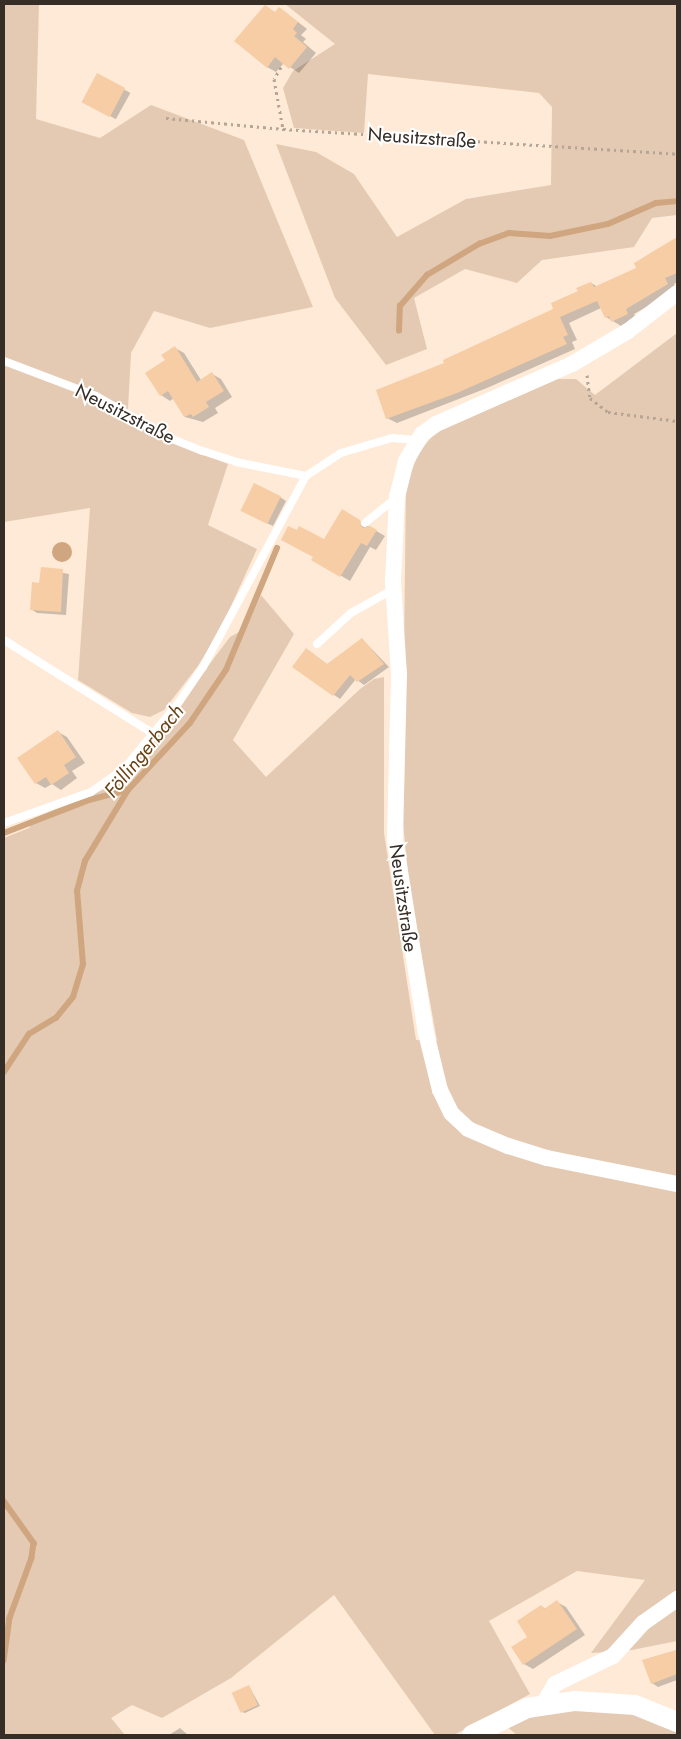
<!DOCTYPE html>
<meta charset="utf-8">
<style>
body{margin:0}
#map{position:relative;width:681px;height:1739px;overflow:hidden;background:#feead7;font-family:Jost,sans-serif}
div>[style]{position:absolute}
[style*='--x']{left:calc(var(--x)*1px);top:calc(var(--y)*1px);width:calc(var(--w)*1px);rotate:calc(var(--a)*1deg)}
.green>*{inset:0;background:#e4cab2}
.water>*{inset:0;background:#cfa67f}
.round{border-radius:50%}
.shadow>*{inset:0;background:#0003;transform-origin:0 0}
.stream>*{height:5.5px;margin:-2.75px;padding:0 2.75px;transform-origin:2.75px;border-radius:2.75px;background:#cfa67f}
.building>*{inset:0;background:#f7cda5;transform-origin:0 0}
.path>*{height:3px;margin-top:-1.5px;transform-origin:0;background:repeating-linear-gradient(90deg,#b4a596 0 2.5px,transparent 0 6.5px)}
.service>*{height:8px;margin:-4px;padding:0 4px;transform-origin:4px;border-radius:4px;background:#fff}
.minor>*{height:16px;margin:-8px;padding:0 8px;transform-origin:8px;border-radius:8px;background:#fff}
.tertiary>*{height:20px;margin:-10px;padding:0 10px;transform-origin:10px;border-radius:10px;background:#fff}
span{translate:-50% -50%;white-space:nowrap;text-align:center;line-height:1.15;-webkit-text-stroke:4px #fff;paint-order:stroke}
.street-label{font-size:19px;color:#352d26}
.water-label{font-size:20px;color:#6a4214;font-style:italic}
.frame{position:absolute;inset:0;border:5px solid #352d26;pointer-events:none}
</style>
<div id="map">
<div class="green">
<i style="clip-path:polygon(4px 4px,39px 4px,36px 119px,100px 138px,151px 105px,244px 140px,313px 307px,210px 328px,154px 311px,131px 353px,128px 409px,123px 414px,184px 447px,228px 464px,208px 525px,257px 549px,221px 628px,198px 666px,164px 710px,150px 717px,132px 713px,78px 680px,90px 508px,4px 522px)"></i>
<i style="clip-path:polygon(285px 4px,677px 4px,677px 215px,652px 218px,634px 247px,542px 260px,517px 283px,465px 269px,414px 298px,427px 349px,386px 365px,335px 298px,276px 144px,316px 152px,354px 174px,397px 237px,466px 199px,551px 185px,552px 107px,539px 93px,368px 74px,364px 133px,294px 128px,283px 88px,293px 71px,335px 44px)"></i>
<i style="clip-path:polygon(677px 333px,677px 1641px,632px 1650px,591px 1653px,645px 1580px,577px 1571px,489px 1621px,530px 1694px,454px 1735px,435px 1735px,334px 1595px,231px 1678px,162px 1718px,132px 1705px,111px 1718px,125px 1735px,4px 1735px,4px 838px,29px 828px,34px 818px,105px 789px,125px 776px,230px 637px,246px 628px,261px 595px,294px 634px,233px 740px,266px 777px,360px 689px,374px 679px,384px 677px,384px 833px,416px 1040px,437px 1041px,409px 884px,402px 812px,406px 486px,419px 452px,436px 432px,558px 379px,576px 379px,595px 395px)"></i>
<i style="clip-path:polygon(563px 1711px,626px 1711px,677px 1731px,677px 1735px,517px 1735px,506px 1726px,513px 1721px)"></i>
</div>
<div class="water">
<i class="round" style="left:52px;top:542px;width:20px;height:20px"></i>
</div>
<div class="shadow">
<i style="clip-path:polygon(265px 6px,276px 13px,280px 8px,307px 29px,301px 35px,306px 39px,303px 42px,316px 53px,299px 73px,284px 63px,276px 72px,267px 67px)"></i>
<i style="left:98px;top:75px;width:37px;height:30px;rotate:29deg"></i>
<i style="clip-path:polygon(677px 239px,677px 282px,674px 284px,676px 290px,634px 314px,637px 319px,621px 326px,606px 317px,601px 308px,569px 323px,577px 340px,572px 342px,575px 349px,487px 388px,397px 423px,387px 418px,446px 364px,555px 310px,591px 283px,598px 287px,637px 268px)"></i>
<i style="clip-path:polygon(175px 348px,184px 353px,201px 380px,212px 374px,221px 379px,232px 397px,215px 408px,218px 413px,203px 422px,185px 417px,174px 398px,170px 401px,161px 395px,166px 361px)"></i>
<i style="clip-path:polygon(280px 497px,286px 501px,273px 526px,248px 514px)"></i>
<i style="clip-path:polygon(342px 511px,385px 536px,376px 550px,370px 547px,350px 581px,313px 559px)"></i>
<i style="clip-path:polygon(42px 569px,69px 574px,66px 615px,37px 613px,31px 609px,41px 584px)"></i>
<i style="clip-path:polygon(362px 639px,389px 667px,364px 685px,356px 679px,340px 699px,294px 667px,312px 653px,328px 665px)"></i>
<i style="clip-path:polygon(58px 732px,67px 737px,85px 763px,72px 771px,77px 778px,61px 790px,52px 784px,45px 788px,36px 783px)"></i>
<i style="clip-path:polygon(557px 1602px,566px 1607px,585px 1635px,533px 1669px,524px 1664px,529px 1637px,541px 1606px,546px 1609px)"></i>
<i style="clip-path:polygon(677px 1650px,677px 1680px,658px 1687px,652px 1683px,643px 1660px)"></i>
<i style="clip-path:polygon(249px 1686px,260px 1706px,245px 1713px,242px 1712px)"></i>
<i style="clip-path:polygon(180px 1728px,188px 1735px,169px 1735px)"></i>
</div>
<div class="stream">
<i style="--x:399;--y:331;--w:25;--a:-88"></i>
<i style="--x:400;--y:306;--w:41;--a:-48.9"></i>
<i style="--x:427;--y:275;--w:61;--a:-30.8"></i>
<i style="--x:479;--y:244;--w:32;--a:-20"></i>
<i style="--x:509;--y:233;--w:41;--a:4.2"></i>
<i style="--x:550;--y:236;--w:59;--a:-11.7"></i>
<i style="--x:608;--y:224;--w:52;--a:-23.6"></i>
<i style="--x:656;--y:203;--w:21;--a:-5"></i>
<i style="--x:4;--y:833;--w:91;--a:-21.2"></i>
<i style="--x:89;--y:800;--w:40;--a:-14.4"></i>
<i style="--x:4;--y:1072;--w:45;--a:-56.7"></i>
<i style="--x:29;--y:1034;--w:31;--a:-31"></i>
<i style="--x:56;--y:1018;--w:27;--a:-51"></i>
<i style="--x:73;--y:997;--w:34;--a:-73"></i>
<i style="--x:83;--y:965;--w:74;--a:-94.6"></i>
<i style="--x:77;--y:891;--w:31;--a:-75"></i>
<i style="--x:85;--y:861;--w:83;--a:-58.8"></i>
<i style="--x:128;--y:790;--w:91;--a:-47.2"></i>
<i style="--x:190;--y:723;--w:64;--a:-55.8"></i>
<i style="--x:226;--y:670;--w:132;--a:-67.3"></i>
<i style="--x:4;--y:1501;--w:52;--a:54.5"></i>
<i style="--x:34;--y:1543;--w:15;--a:98"></i>
<i style="--x:32;--y:1558;--w:64;--a:110.1"></i>
<i style="--x:10;--y:1618;--w:43;--a:97.9"></i>
</div>
<div class="building">
<i style="clip-path:polygon(265px 5px,275px 12px,279px 7px,298px 22px,293px 29px,297px 33px,294px 36px,307px 47px,289px 69px,275px 57px,267px 68px,234px 41px)"></i>
<i style="left:97px;top:73px;width:32px;height:33px;rotate:28deg"></i>
<i style="clip-path:polygon(677px 237px,677px 273px,665px 278px,668px 284px,626px 309px,628px 314px,611px 322px,609px 316px,605px 318px,597px 301px,560px 317px,568px 335px,563px 337px,567px 344px,457px 393px,386px 419px,376px 390px,444px 363px,443px 360px,553px 309px,551px 303px,578px 291px,576px 288px,591px 282px,594px 287px,636px 268px,634px 263px)"></i>
<i style="clip-path:polygon(175px 346px,197px 382px,212px 372px,224px 391px,206px 402px,209px 407px,193px 417px,191px 414px,184px 417px,168px 391px,160px 396px,145px 373px,165px 360px,161px 355px)"></i>
<i style="left:254px;top:483px;width:30px;height:31px;rotate:26deg"></i>
<i style="clip-path:polygon(342px 509px,360px 520px,363px 528px,370px 526px,377px 530px,367px 546px,361px 543px,340px 577px,311px 560px,313px 557px,281px 540px,288px 526px,297px 530px,299px 526px,324px 539px)"></i>
<i style="clip-path:polygon(41px 567px,63px 569px,61px 612px,30px 610px,32px 582px,39px 583px)"></i>
<i style="clip-path:polygon(362px 638px,384px 664px,357px 682px,350px 675px,333px 696px,292px 667px,306px 648px,327px 664px)"></i>
<i style="clip-path:polygon(58px 730px,76px 757px,64px 765px,69px 773px,51px 785px,46px 777px,35px 784px,17px 758px)"></i>
<i style="clip-path:polygon(557px 1600px,577px 1629px,523px 1665px,511px 1647px,527px 1637px,517px 1621px,541px 1605px,544px 1609px)"></i>
<i style="clip-path:polygon(677px 1650px,677px 1674px,651px 1684px,642px 1660px)"></i>
<i style="left:249px;top:1685px;width:22px;height:19px;rotate:66deg"></i>
</div>
<div class="path">
<i style="--x:281;--y:67;--w:14;--a:120"></i>
<i style="--x:274;--y:79;--w:51;--a:79.8"></i>
<i style="--x:166;--y:118;--w:118;--a:5.4"></i>
<i style="--x:283;--y:129;--w:395;--a:3.6"></i>
<i style="--x:587;--y:375;--w:23;--a:83"></i>
<i style="--x:590;--y:398;--w:23;--a:38"></i>
<i style="--x:608;--y:412;--w:70;--a:7.4"></i>
</div>
<div class="service">
<i style="--x:4;--y:361;--w:98;--a:20.8"></i>
<i style="--x:96;--y:396;--w:85;--a:29.6"></i>
<i style="--x:170;--y:438;--w:35;--a:22"></i>
<i style="--x:203;--y:451;--w:35;--a:18"></i>
<i style="--x:236;--y:462;--w:71;--a:11.3"></i>
<i style="--x:365;--y:523;--w:41;--a:-39.1"></i>
<i style="--x:4;--y:640;--w:175;--a:32.1"></i>
<i style="--x:317;--y:644;--w:46;--a:-42.4"></i>
<i style="--x:351;--y:613;--w:49;--a:-29.2"></i>
<i style="--x:4;--y:823;--w:92;--a:-19.6"></i>
<i style="--x:91;--y:792;--w:39;--a:-35"></i>
<i style="--x:123;--y:770;--w:88;--a:-50.5"></i>
<i style="--x:179;--y:702;--w:42;--a:-55.6"></i>
<i style="--x:203;--y:667;--w:217;--a:-61.7"></i>
<i style="--x:306;--y:476;--w:42;--a:-33.3"></i>
<i style="--x:341;--y:453;--w:53;--a:-16.4"></i>
<i style="--x:392;--y:438;--w:24;--a:5"></i>
</div>
<div class="minor">
<i style="--x:677;--y:293;--w:62;--a:142.2"></i>
<i style="--x:628;--y:331;--w:65;--a:149.5"></i>
<i style="--x:572;--y:364;--w:149;--a:156.2"></i>
<i style="--x:436;--y:424;--w:17;--a:144"></i>
<i style="--x:422;--y:434;--w:31;--a:121"></i>
<i style="--x:406;--y:461;--w:37;--a:104"></i>
<i style="--x:397;--y:497;--w:85;--a:92.7"></i>
<i style="--x:393;--y:582;--w:92;--a:86.3"></i>
<i style="--x:399;--y:674;--w:166;--a:91.4"></i>
<i style="--x:395;--y:840;--w:195;--a:80.9"></i>
<i style="--x:426;--y:1033;--w:59;--a:76.2"></i>
<i style="--x:440;--y:1090;--w:25;--a:64"></i>
<i style="--x:451;--y:1113;--w:23;--a:43"></i>
<i style="--x:468;--y:1129;--w:43;--a:23"></i>
<i style="--x:508;--y:1146;--w:41;--a:17.1"></i>
<i style="--x:547;--y:1158;--w:133;--a:11.3"></i>
<i style="--x:543;--y:1704;--w:23;--a:-59"></i>
<i style="--x:555;--y:1684;--w:64;--a:-25.8"></i>
<i style="--x:613;--y:1656;--w:45;--a:-47.7"></i>
<i style="--x:643;--y:1623;--w:42;--a:-35.2"></i>
</div>
<div class="tertiary">
<i style="--x:472;--y:1735;--w:61;--a:-26.1"></i>
<i style="--x:527;--y:1708;--w:49;--a:-8.3"></i>
<i style="--x:575;--y:1701;--w:60;--a:3.8"></i>
<i style="--x:635;--y:1705;--w:45;--a:22"></i>
</div>
<div class="street-label">
<span style="left:422px;top:138px;rotate:4deg">Neusitzstraße</span>
<span style="left:125px;top:414px;rotate:27deg">Neusitzstraße</span>
<span style="left:403px;top:898px;rotate:82deg">Neusitzstraße</span>
</div>
<div class="water-label">
<span style="left:144px;top:751px;rotate:-51deg">Föllingerbach</span>
</div>
<div class="frame"></div>
</div>
